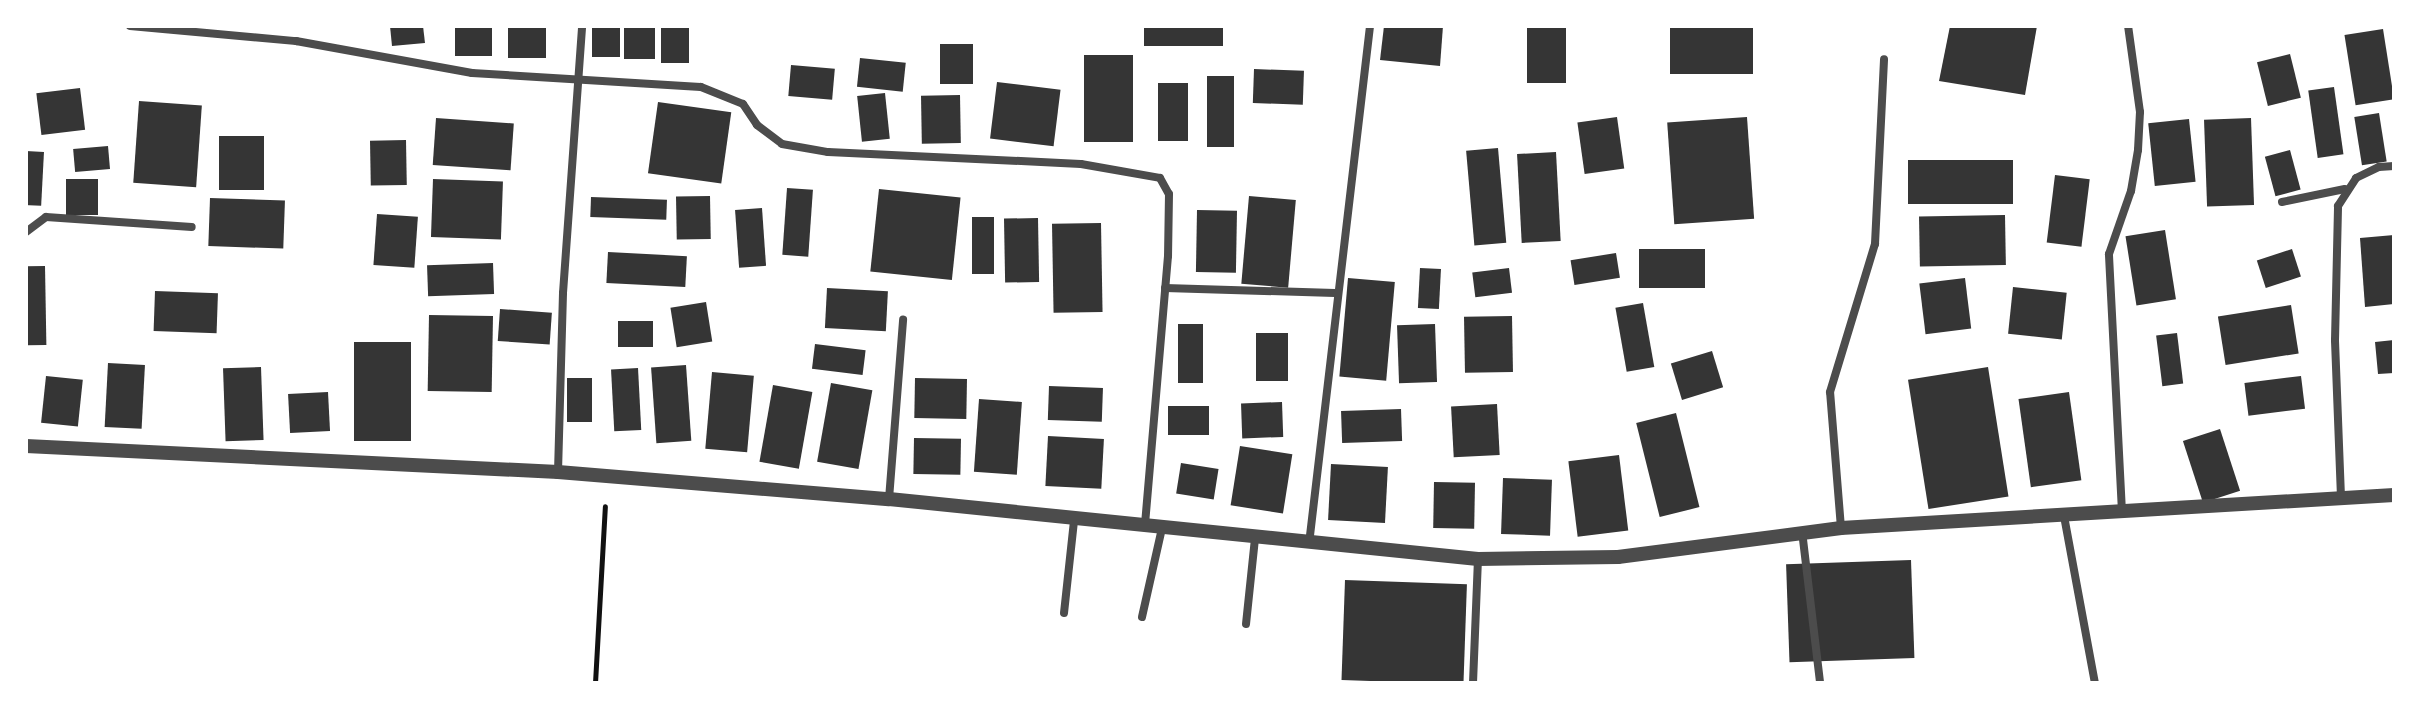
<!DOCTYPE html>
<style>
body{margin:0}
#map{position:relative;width:2420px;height:709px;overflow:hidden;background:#fff;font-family:"Source Sans 3",sans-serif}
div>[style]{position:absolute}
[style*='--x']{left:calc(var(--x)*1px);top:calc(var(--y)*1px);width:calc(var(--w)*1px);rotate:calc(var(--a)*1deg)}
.building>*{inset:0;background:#353535;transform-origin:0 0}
.path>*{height:5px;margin:-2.5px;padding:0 2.5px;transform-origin:2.5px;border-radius:2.5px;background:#111}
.minor>*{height:8px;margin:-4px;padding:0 4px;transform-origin:4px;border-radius:4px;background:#4c4c4c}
.tertiary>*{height:14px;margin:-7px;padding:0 7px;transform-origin:7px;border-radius:7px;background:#4c4c4c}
span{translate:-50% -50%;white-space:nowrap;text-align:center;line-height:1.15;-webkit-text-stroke:8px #fff;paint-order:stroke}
.frame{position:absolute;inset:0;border:28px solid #fff;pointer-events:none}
</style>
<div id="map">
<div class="building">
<i style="clip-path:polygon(390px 26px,423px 26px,425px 43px,392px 46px)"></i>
<i style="left:455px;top:26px;width:37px;height:30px"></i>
<i style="left:508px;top:26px;width:38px;height:32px"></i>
<i style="left:592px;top:26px;width:28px;height:31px"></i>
<i style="left:624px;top:26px;width:31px;height:33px"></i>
<i style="left:661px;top:26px;width:28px;height:37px"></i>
<i style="left:1144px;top:26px;width:79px;height:20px"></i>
<i style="clip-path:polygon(1384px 26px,1443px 26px,1440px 66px,1380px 60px)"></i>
<i style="left:1527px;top:26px;width:39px;height:57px"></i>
<i style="left:1670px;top:26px;width:83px;height:48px"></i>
<i style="clip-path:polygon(1950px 26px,2037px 26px,2025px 95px,1939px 81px)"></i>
<i style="left:2383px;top:29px;width:71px;height:39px;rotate:81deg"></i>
<i style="left:940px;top:44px;width:33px;height:40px"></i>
<i style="left:2290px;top:54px;width:45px;height:34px;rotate:76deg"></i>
<i style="left:1084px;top:55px;width:49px;height:87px"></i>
<i style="left:860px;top:58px;width:46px;height:29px;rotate:6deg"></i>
<i style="left:791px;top:65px;width:44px;height:31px;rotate:5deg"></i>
<i style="left:1254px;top:69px;width:50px;height:34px;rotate:2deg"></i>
<i style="left:1207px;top:76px;width:27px;height:71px"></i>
<i style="left:997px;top:82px;width:64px;height:57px;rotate:7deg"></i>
<i style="left:1158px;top:83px;width:30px;height:58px"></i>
<i style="left:2334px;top:87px;width:68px;height:26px;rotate:82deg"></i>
<i style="left:80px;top:88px;width:42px;height:44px;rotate:83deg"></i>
<i style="left:885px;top:93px;width:46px;height:28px;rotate:84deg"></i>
<i style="left:960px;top:95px;width:48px;height:39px;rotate:89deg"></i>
<i style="left:139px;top:101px;width:63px;height:82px;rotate:4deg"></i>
<i style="left:658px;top:102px;width:74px;height:72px;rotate:8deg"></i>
<i style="left:2379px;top:113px;width:49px;height:25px;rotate:81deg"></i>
<i style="left:1617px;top:117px;width:52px;height:40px;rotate:82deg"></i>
<i style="left:1747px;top:117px;width:102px;height:80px;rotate:86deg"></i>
<i style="left:436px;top:118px;width:78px;height:47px;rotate:4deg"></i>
<i style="left:2251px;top:118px;width:87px;height:47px;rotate:88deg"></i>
<i style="left:2189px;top:119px;width:63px;height:41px;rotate:84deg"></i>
<i style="left:219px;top:136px;width:45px;height:54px"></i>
<i style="left:406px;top:140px;width:45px;height:36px;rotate:89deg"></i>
<i style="left:108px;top:146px;width:23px;height:35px;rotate:85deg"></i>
<i style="left:1498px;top:148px;width:95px;height:32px;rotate:85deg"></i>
<i style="left:2290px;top:150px;width:41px;height:26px;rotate:75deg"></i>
<i style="left:26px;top:151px;width:18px;height:54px;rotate:3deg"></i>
<i style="left:1556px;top:152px;width:89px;height:39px;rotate:87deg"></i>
<i style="left:2013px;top:160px;width:44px;height:105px;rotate:90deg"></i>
<i style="left:2055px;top:175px;width:35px;height:68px;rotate:7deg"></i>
<i style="left:66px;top:179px;width:32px;height:36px"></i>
<i style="left:433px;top:179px;width:70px;height:58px;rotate:2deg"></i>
<i style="left:787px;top:188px;width:26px;height:67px;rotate:4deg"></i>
<i style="left:879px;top:189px;width:82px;height:83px;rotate:6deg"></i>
<i style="left:710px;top:196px;width:43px;height:34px;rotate:89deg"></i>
<i style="left:1249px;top:196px;width:47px;height:88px;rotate:5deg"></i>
<i style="left:591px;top:197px;width:76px;height:20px;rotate:2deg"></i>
<i style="left:210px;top:198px;width:75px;height:48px;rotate:2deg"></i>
<i style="left:762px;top:208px;width:58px;height:27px;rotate:86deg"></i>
<i style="left:1197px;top:210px;width:40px;height:62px;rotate:1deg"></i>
<i style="left:377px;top:214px;width:41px;height:51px;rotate:4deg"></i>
<i style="left:2005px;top:215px;width:50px;height:86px;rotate:89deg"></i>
<i style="left:972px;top:217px;width:22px;height:57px"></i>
<i style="left:1038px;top:218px;width:64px;height:34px;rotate:89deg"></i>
<i style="left:1101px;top:223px;width:89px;height:49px;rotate:89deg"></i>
<i style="left:2165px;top:230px;width:70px;height:40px;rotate:81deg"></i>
<i style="clip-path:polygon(2394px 235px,2394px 304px,2365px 307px,2360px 238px)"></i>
<i style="left:1705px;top:249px;width:39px;height:66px;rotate:90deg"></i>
<i style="left:2292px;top:249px;width:29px;height:37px;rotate:72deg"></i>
<i style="left:608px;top:252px;width:79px;height:31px;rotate:3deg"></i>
<i style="left:1616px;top:253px;width:25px;height:46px;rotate:81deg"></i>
<i style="left:493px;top:263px;width:31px;height:66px;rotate:88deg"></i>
<i style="left:45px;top:266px;width:79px;height:19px;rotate:89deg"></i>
<i style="left:1420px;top:268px;width:21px;height:40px;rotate:3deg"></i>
<i style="left:1509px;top:268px;width:25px;height:37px;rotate:83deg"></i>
<i style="left:1348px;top:278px;width:47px;height:99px;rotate:5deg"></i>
<i style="left:1965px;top:278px;width:51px;height:46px;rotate:83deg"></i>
<i style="left:2013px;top:287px;width:54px;height:47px;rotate:6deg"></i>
<i style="left:827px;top:288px;width:61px;height:40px;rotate:3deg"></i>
<i style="left:155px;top:291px;width:63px;height:40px;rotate:2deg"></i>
<i style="left:706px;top:302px;width:40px;height:36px;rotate:81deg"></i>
<i style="left:1643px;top:303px;width:65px;height:28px;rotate:80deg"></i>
<i style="left:2291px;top:305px;width:49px;height:74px;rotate:81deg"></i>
<i style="left:500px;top:309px;width:52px;height:32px;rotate:4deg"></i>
<i style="left:429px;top:315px;width:64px;height:76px;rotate:1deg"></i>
<i style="left:1512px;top:316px;width:56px;height:48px;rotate:89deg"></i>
<i style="left:653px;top:321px;width:26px;height:35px;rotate:90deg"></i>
<i style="left:1178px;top:324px;width:25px;height:59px"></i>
<i style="left:1435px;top:324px;width:58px;height:38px;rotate:88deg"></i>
<i style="left:1256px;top:333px;width:32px;height:48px"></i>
<i style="left:2177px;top:333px;width:51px;height:21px;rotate:83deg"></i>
<i style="clip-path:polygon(2394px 340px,2394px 373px,2378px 374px,2375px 342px)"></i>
<i style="left:354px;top:342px;width:57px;height:99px"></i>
<i style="left:815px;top:344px;width:51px;height:25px;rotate:7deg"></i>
<i style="left:1712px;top:351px;width:38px;height:43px;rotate:73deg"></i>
<i style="left:108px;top:363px;width:37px;height:64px;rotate:3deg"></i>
<i style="left:686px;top:365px;width:76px;height:35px;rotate:86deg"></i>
<i style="left:261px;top:367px;width:73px;height:38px;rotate:88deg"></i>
<i style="left:1988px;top:367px;width:131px;height:81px;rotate:81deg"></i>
<i style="left:638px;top:368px;width:62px;height:27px;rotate:87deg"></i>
<i style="left:712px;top:372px;width:42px;height:77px;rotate:5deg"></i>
<i style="left:46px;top:376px;width:37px;height:47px;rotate:6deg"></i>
<i style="left:2301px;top:376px;width:33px;height:57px;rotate:83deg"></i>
<i style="left:567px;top:378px;width:25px;height:44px"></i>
<i style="left:915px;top:378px;width:52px;height:40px;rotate:1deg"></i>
<i style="left:831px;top:383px;width:42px;height:80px;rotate:10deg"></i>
<i style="left:773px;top:385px;width:40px;height:78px;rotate:10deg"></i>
<i style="left:1049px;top:386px;width:54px;height:34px;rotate:2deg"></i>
<i style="left:328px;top:392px;width:39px;height:40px;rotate:87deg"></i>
<i style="left:2069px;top:392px;width:89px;height:51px;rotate:82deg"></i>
<i style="left:979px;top:399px;width:43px;height:73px;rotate:4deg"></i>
<i style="left:1282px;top:402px;width:35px;height:41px;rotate:88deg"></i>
<i style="left:1497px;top:404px;width:51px;height:46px;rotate:87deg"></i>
<i style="left:1168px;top:406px;width:41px;height:29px"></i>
<i style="left:1401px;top:409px;width:32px;height:60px;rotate:88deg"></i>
<i style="left:1676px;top:413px;width:97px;height:41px;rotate:76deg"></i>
<i style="left:2220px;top:429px;width:65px;height:39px;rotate:72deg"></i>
<i style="left:1048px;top:436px;width:56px;height:50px;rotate:3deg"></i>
<i style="left:914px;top:438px;width:47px;height:36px;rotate:1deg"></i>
<i style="left:1240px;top:446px;width:53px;height:60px;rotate:9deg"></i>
<i style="left:1619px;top:455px;width:76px;height:51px;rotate:83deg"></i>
<i style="left:1181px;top:463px;width:38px;height:31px;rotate:9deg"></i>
<i style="left:1331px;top:464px;width:57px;height:56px;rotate:3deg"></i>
<i style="left:1503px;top:478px;width:49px;height:56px;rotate:2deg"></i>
<i style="left:1434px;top:482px;width:41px;height:46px;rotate:1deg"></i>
<i style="left:1911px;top:560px;width:98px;height:125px;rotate:88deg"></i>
<i style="left:1345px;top:580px;width:122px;height:100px;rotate:2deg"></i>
</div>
<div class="path">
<i style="--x:595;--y:683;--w:177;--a:-86.8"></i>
</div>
<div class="minor">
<i style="--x:130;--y:26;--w:167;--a:5.2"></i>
<i style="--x:296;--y:41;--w:179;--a:10.3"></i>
<i style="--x:472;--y:73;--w:229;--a:3.5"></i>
<i style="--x:701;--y:87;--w:45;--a:22"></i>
<i style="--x:743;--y:104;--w:25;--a:56"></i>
<i style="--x:757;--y:125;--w:31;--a:37"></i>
<i style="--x:782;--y:144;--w:47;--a:9.9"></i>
<i style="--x:828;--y:152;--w:253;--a:2.7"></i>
<i style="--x:1081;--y:164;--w:80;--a:10"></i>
<i style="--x:1160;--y:178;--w:18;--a:61"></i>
<i style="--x:1169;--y:194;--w:62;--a:90.9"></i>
<i style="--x:1168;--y:256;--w:270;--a:94.9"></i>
<i style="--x:2282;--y:202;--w:64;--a:-11.7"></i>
<i style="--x:26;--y:232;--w:25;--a:-37"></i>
<i style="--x:46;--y:217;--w:146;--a:3.9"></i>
<i style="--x:1165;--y:288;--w:170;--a:1.7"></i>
<i style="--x:558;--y:472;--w:179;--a:-88.4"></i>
<i style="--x:563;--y:293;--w:268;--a:-85.9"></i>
<i style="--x:2341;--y:497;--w:157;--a:-92.2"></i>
<i style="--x:2335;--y:340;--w:134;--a:-88.7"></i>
<i style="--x:2338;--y:206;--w:33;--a:-57"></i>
<i style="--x:2356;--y:178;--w:25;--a:-26"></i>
<i style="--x:2379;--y:167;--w:15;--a:-4"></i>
<i style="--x:889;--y:499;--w:180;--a:-85.5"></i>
<i style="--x:2122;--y:512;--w:258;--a:-92.9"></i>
<i style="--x:2109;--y:254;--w:67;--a:-70.8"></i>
<i style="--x:2131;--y:191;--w:42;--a:-80.3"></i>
<i style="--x:2138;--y:150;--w:38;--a:-87"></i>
<i style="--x:2140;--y:112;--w:87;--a:-97.9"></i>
<i style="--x:2064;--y:516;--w:170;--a:79.5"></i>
<i style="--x:1841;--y:528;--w:136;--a:-94.6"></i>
<i style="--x:1830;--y:392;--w:155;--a:-73.1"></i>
<i style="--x:1875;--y:244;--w:185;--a:-87.2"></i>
<i style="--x:1802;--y:531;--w:153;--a:83.2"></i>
<i style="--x:1309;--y:544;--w:522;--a:-83.28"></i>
<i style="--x:1064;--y:613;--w:93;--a:-83.8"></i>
<i style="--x:1142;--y:617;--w:91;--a:-77.3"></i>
<i style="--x:1246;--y:624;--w:85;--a:-84"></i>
<i style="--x:1473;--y:683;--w:124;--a:-87.7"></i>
</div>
<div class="tertiary">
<i style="--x:26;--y:446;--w:533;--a:2.8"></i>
<i style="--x:558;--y:472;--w:332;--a:4.7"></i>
<i style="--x:889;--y:499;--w:592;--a:5.82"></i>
<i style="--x:1478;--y:559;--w:140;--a:-0.8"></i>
<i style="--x:1618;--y:557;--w:225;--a:-7.4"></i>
<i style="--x:1841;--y:528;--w:554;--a:-3.42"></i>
</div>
<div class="frame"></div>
</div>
